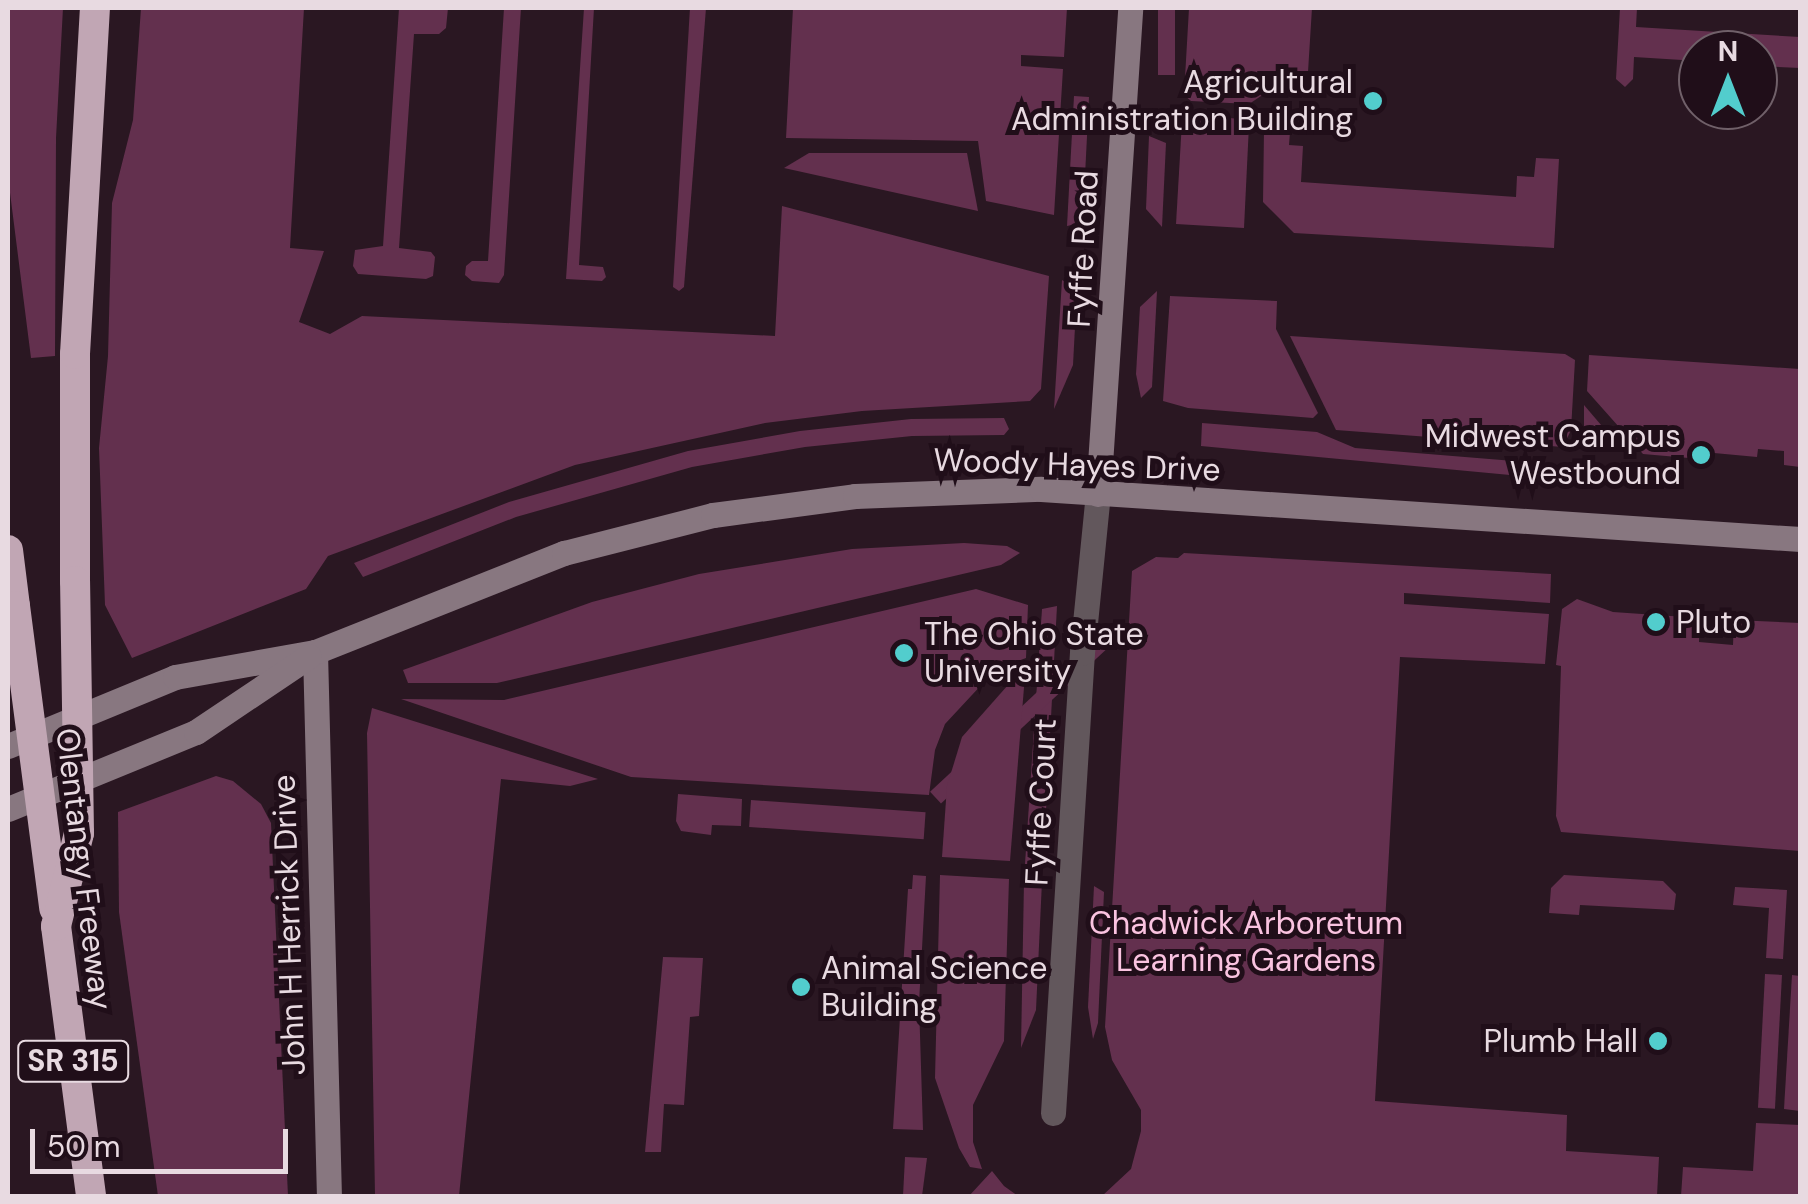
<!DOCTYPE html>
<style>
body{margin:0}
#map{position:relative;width:1808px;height:1204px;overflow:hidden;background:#2a1722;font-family:"DM Sans",sans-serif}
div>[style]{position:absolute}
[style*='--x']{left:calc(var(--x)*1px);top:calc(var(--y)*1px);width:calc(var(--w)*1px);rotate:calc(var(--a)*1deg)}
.green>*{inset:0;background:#63304e;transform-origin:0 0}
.street>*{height:25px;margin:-12.5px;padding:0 12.5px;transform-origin:12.5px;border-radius:12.5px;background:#62575c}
.secondary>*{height:25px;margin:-12.5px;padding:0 12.5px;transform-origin:12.5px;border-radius:12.5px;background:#887780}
.highway>*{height:30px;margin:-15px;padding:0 15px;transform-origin:15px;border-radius:15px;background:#c1a6b4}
.highway-bridge>*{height:30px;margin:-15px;padding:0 15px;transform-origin:15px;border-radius:15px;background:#c1a6b4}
.dots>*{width:28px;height:28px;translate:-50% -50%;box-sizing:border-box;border:5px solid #200e19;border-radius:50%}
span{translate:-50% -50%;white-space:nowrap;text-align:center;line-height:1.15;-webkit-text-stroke:10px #200e19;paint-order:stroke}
.shield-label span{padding:2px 8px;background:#200e19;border:2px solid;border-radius:8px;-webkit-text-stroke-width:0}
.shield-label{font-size:30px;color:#e8dae1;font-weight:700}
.poi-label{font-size:32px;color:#e8dae1}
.right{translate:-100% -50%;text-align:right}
.left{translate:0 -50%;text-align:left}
.street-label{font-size:32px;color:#e8dae1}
.park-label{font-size:32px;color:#fac3e0}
.frame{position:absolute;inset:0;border:10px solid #e8dae1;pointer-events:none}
.north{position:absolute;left:1678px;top:30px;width:100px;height:100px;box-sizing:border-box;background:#200e19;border:2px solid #706069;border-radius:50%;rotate:0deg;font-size:28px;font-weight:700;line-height:40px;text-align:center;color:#e8dae1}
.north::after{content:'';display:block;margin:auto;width:35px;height:45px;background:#52cdcd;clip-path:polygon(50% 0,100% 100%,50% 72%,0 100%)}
.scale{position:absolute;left:30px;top:1129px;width:258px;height:45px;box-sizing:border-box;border:5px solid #e8dae1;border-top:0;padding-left:12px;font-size:30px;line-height:35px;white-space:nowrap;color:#e8dae1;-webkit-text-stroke:8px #200e19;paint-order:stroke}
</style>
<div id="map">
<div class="green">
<i style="clip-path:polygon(8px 8px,63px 8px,56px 138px,55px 356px,31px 358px,8px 177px)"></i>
<i style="clip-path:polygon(141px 8px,304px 8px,290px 248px,324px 251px,299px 322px,330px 334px,362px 316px,775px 336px,782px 206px,1049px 276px,1041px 389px,1030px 401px,862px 411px,765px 423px,575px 465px,328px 556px,306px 589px,132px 658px,105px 605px,99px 448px,108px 356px,112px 203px,133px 120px)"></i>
<i style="clip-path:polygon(399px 8px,448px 8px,446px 28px,439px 34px,414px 34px,399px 248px,431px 252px,435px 257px,433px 276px,426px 279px,358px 274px,353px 266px,355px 250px,383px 246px)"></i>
<i style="clip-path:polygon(504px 8px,521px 8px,504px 275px,499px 283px,472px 281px,465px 275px,466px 266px,472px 261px,488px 261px)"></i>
<i style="clip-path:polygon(584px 8px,594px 8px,579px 265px,603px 267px,606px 277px,602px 281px,566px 279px)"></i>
<i style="clip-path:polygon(690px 8px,706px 8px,684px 287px,679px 291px,673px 287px)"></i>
<i style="clip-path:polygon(793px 8px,1067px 8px,1064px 57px,1021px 55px,1021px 66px,1063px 69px,1054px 215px,986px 201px,978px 141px,786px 138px)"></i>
<i style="left:1158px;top:8px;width:17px;height:67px"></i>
<i style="clip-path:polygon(1189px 8px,1312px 8px,1307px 88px,1293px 87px,1292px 96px,1264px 94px,1249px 104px,1191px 101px,1184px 95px)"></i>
<i style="clip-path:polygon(1620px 8px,1637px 8px,1636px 27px,1800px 37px,1800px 68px,1758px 66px,1758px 50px,1698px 50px,1698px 61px,1634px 57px,1633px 79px,1625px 87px,1616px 79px)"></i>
<i style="clip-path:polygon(1074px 96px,1089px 97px,1083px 215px,1076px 224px,1067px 226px)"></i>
<i style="clip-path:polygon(1187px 115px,1242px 119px,1249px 125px,1244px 228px,1176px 224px,1182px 121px)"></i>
<i style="clip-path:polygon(1264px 130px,1290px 132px,1289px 145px,1303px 146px,1301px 182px,1516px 197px,1517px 176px,1534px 177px,1536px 158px,1559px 159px,1554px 248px,1294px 233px,1263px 202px)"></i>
<i style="clip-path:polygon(1149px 136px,1166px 143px,1162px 227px,1146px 209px)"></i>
<i style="clip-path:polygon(809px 153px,967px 153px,978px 211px,784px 168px)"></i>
<i style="clip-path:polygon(1062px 280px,1077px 289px,1073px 365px,1054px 409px)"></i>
<i style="clip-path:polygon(1157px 291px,1152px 387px,1141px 398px,1136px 374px,1140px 307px)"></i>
<i style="clip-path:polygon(1170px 296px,1277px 301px,1276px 329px,1318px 413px,1313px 418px,1188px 408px,1163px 401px)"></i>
<i style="clip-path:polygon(1290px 336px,1565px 354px,1575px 360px,1571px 430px,1563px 447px,1336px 430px)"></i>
<i style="clip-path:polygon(1589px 355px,1800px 369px,1800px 467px,1784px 465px,1784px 451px,1758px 449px,1757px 457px,1714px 453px,1712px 460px,1643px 454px,1587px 391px)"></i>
<i style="clip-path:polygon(1584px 405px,1613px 439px,1611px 450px,1590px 449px,1584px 442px)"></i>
<i style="clip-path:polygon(1004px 418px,1009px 429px,1004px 435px,912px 436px,805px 447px,692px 467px,516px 517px,363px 577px,354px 563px,509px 502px,688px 451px,800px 431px,911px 419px)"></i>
<i style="clip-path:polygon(1202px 423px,1317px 432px,1355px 448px,1552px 464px,1554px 479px,1201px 446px)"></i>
<i style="clip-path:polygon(964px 543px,1007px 546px,1020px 553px,1001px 565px,497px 683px,408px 683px,403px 670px,592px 602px,699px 574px,852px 549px)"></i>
<i style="clip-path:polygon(1184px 553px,1551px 574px,1550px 603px,1404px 593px,1404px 604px,1549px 614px,1545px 664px,1400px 657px,1375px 1101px,1567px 1115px,1566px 1151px,1659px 1157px,1657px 1196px,1102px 1196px,1131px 1169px,1141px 1131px,1141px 1110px,1112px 1060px,1105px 1027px,1132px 571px,1156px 557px,1178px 558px)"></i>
<i style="clip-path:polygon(976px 589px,1028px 605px,1026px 658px,1004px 666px,985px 681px,945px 724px,935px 750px,929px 795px,631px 777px,401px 699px,504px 700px)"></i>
<i style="clip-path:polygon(1577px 599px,1613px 612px,1700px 618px,1699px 642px,1733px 645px,1734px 620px,1800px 623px,1800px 851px,1561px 832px,1556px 816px,1561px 666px,1556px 665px,1562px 609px)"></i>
<i style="clip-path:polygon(1057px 606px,1043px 866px,1025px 864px,1042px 609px)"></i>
<i style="left:1110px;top:624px;width:16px;height:246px;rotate:47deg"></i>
<i style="clip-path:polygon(1025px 675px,1010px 861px,942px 857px,947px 786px,962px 737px,1008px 685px)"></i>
<i style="clip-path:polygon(372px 708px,598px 779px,570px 786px,501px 779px,459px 1196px,375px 1196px,367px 733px)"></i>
<i style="clip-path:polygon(216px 776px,233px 781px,261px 804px,271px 823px,288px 1196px,158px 1196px,119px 912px,118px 812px)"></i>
<i style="clip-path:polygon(678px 794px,742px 799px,741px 826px,712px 825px,711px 835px,681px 831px,676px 821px)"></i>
<i style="left:751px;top:800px;width:175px;height:27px;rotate:4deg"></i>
<i style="clip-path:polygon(913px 875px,926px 876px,919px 1003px,923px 1130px,893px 1129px,908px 889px,912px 889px)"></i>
<i style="clip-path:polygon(940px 875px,1009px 879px,1004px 1041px,973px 1105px,973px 1142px,982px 1169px,970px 1167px,959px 1148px,935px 1078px)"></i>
<i style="clip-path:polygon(1564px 875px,1663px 881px,1676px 894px,1674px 910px,1580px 905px,1579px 915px,1549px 913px,1551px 888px)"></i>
<i style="clip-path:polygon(1024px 881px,1042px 881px,1036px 1010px,1021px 1048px)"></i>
<i style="clip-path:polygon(1094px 886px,1104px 892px,1098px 1023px,1093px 1039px,1088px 1007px)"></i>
<i style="clip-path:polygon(1735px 887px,1787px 890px,1783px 959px,1766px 958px,1769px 908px,1733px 905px)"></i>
<i style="clip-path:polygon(663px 957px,703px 958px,699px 1016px,690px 1017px,684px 1105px,664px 1104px,661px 1152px,645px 1152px)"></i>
<i style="left:1765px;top:974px;width:17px;height:134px;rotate:3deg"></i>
<i style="clip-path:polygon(1792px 975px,1800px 976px,1800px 1111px,1784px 1109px)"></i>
<i style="clip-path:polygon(1756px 1123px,1800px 1125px,1800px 1196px,1681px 1196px,1683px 1167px,1753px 1171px)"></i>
<i style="clip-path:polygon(905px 1157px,927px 1158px,922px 1196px,903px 1196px)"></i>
<i style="clip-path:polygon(992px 1171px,1004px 1186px,1018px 1196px,969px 1196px)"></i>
</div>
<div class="street">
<i style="--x:1053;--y:1113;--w:461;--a:-86.4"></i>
<i style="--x:1082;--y:653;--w:160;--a:-84.3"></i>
</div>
<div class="secondary">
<i style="--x:1098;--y:494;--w:487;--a:-86.2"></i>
<i style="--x:315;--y:652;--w:544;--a:88.53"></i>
<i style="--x:8;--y:746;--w:181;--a:-22.4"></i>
<i style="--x:175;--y:677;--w:142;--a:-10.1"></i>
<i style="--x:315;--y:652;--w:268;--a:-21.7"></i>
<i style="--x:564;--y:553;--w:154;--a:-14.3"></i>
<i style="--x:713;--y:515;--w:143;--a:-7.6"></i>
<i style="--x:855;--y:496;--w:186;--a:-2.2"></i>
<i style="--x:1041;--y:489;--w:761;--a:3.77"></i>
<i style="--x:8;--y:809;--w:203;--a:-22.3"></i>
<i style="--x:196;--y:732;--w:136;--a:-33.9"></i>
</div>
<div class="highway">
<i style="--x:8;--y:550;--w:56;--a:82.9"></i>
<i style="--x:75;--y:581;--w:227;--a:-90"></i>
<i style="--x:75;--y:354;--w:347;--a:-86.7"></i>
<i style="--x:56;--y:926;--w:272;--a:82.6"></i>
</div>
<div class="highway-bridge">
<i style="--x:15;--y:606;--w:305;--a:82.6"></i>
<i style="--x:56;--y:926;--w:96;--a:-76.1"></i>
<i style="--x:79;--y:833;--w:252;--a:-90.9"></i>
</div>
<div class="dots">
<i style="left:1373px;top:101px;background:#52cdcd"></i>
<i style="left:1701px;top:455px;background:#52cdcd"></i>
<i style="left:1656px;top:622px;background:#52cdcd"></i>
<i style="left:904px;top:653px;background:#52cdcd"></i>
<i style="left:801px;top:987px;background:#52cdcd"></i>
<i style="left:1658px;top:1041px;background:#52cdcd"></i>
</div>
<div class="shield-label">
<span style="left:73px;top:1061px">SR 315</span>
</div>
<div class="poi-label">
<span class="right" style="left:1353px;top:101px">Agricultural<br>Administration Building</span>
<span class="right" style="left:1681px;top:455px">Midwest Campus<br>Westbound</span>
<span class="left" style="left:1676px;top:622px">Pluto</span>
<span class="left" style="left:924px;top:653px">The Ohio State<br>University</span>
<span class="left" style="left:821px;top:987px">Animal Science<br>Building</span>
<span class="right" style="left:1638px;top:1041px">Plumb Hall</span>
</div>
<div class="street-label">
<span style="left:1083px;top:249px;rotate:-87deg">Fyffe Road</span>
<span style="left:1077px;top:465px;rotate:2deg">Woody Hayes Drive</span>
<span style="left:1041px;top:802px;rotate:-87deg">Fyffe Court</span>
<span style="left:84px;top:869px;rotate:83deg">Olentangy Freeway</span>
<span style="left:289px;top:925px;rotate:-92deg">John H Herrick Drive</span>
</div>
<div class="park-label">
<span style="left:1246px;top:942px">Chadwick Arboretum<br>Learning Gardens</span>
</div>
<div class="frame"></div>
<div class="north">N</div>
<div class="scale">50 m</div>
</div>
